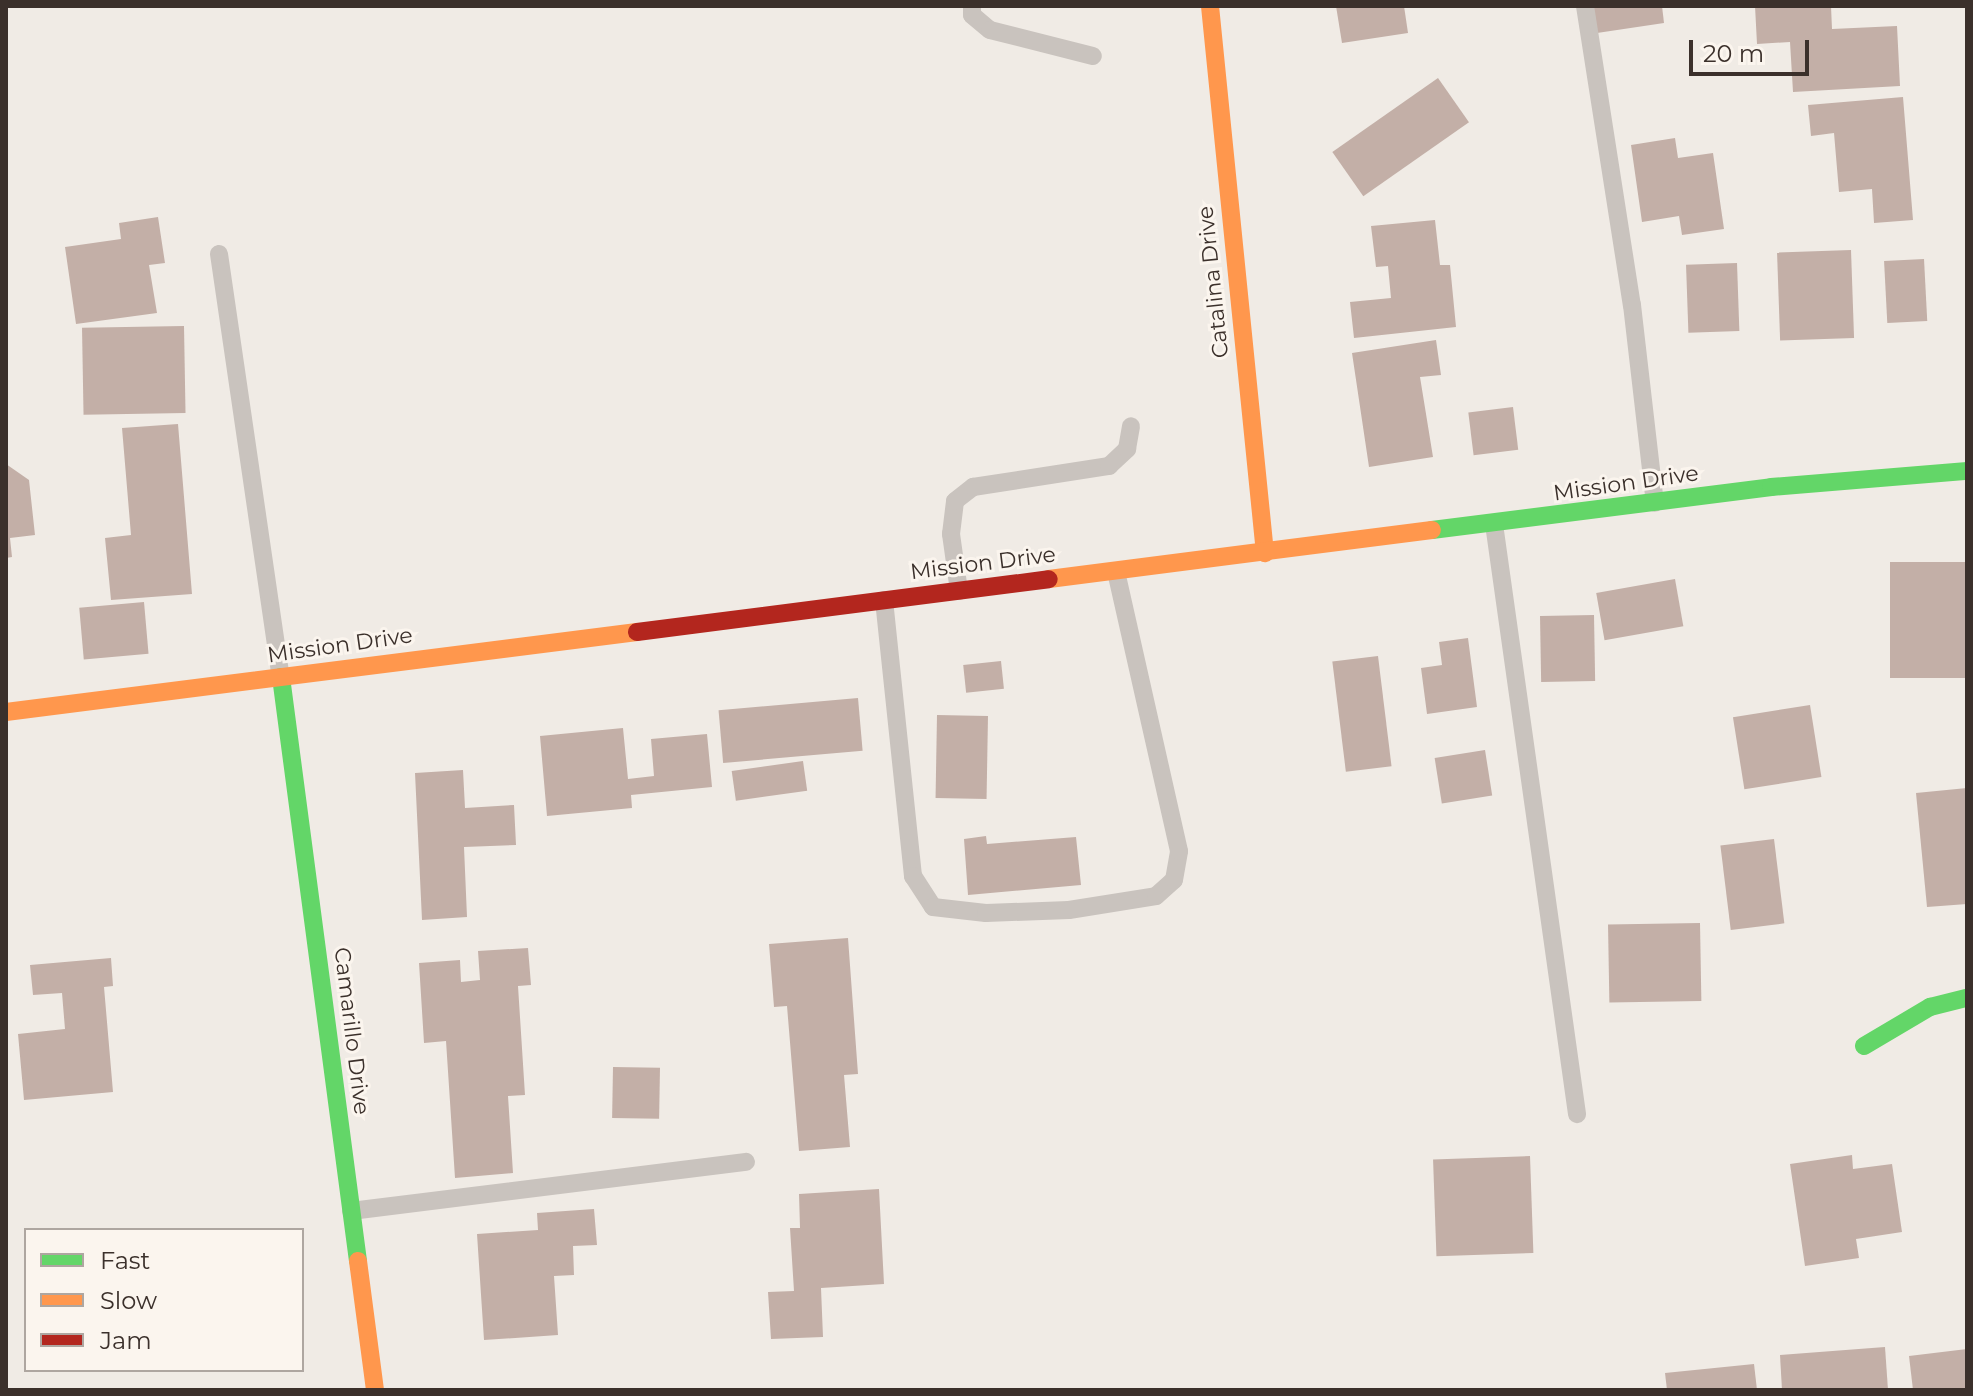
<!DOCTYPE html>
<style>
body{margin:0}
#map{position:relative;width:1973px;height:1396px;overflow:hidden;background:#f0ebe5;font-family:Montserrat,sans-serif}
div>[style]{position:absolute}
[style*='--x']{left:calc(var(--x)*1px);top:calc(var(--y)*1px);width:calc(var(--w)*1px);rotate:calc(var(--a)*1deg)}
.building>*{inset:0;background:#c3afa7;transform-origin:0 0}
.lane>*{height:18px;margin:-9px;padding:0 9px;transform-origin:9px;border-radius:9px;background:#c9c3be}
.fast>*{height:18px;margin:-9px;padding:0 9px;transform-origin:9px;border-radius:9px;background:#63d668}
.slow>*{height:18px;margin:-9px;padding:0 9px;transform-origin:9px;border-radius:9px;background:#ff974d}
.jam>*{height:18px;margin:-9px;padding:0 9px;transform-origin:9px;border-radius:9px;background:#b3261e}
span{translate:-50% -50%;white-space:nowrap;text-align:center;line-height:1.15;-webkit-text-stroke:6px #fbf5ee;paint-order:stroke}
.street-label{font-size:22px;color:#3b302b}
.frame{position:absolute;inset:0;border:8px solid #3b302b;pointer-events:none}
.legend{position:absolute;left:24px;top:1228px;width:280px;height:144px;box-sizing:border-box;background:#fbf5ee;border:2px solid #aea6a0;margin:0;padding:10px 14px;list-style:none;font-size:24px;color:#3b302b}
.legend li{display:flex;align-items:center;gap:16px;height:40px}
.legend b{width:40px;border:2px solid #aea6a0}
.scale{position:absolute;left:1689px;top:40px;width:120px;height:36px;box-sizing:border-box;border:4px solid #3b302b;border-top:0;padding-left:10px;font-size:24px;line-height:28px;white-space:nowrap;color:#3b302b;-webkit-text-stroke:6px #fbf5ee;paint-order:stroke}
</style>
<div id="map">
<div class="building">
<i style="clip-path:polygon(1336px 6px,1404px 6px,1408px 33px,1342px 43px)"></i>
<i style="clip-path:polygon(1593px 6px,1662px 6px,1664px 23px,1597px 33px)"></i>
<i style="clip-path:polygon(1755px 6px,1831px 6px,1832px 29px,1897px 26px,1900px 86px,1793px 92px,1790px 42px,1757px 44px)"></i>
<i style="left:1438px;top:78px;width:54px;height:129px;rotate:55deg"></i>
<i style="clip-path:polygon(1903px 97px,1913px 220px,1874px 223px,1872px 189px,1839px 192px,1834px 133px,1811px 136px,1808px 105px)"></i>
<i style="clip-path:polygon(1675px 138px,1678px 158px,1713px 153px,1724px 229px,1682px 235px,1679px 216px,1642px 222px,1631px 145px)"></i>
<i style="clip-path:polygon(158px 217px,165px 263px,149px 265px,157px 313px,76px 324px,65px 247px,121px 239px,119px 223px)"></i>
<i style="clip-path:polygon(1435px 220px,1440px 265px,1450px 265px,1456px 327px,1354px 338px,1350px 302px,1391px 298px,1388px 266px,1376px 267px,1371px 226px)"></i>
<i style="left:1851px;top:250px;width:88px;height:74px;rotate:88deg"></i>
<i style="left:1924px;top:259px;width:62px;height:40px;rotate:87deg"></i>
<i style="left:1737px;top:263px;width:68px;height:51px;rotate:88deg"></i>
<i style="left:184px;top:326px;width:87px;height:102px;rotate:89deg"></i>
<i style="clip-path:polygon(1436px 340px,1441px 375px,1420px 377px,1433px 457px,1369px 467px,1352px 353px)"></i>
<i style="left:1513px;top:407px;width:43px;height:45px;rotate:83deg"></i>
<i style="clip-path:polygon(178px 424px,192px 594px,111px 600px,105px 538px,131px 535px,122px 428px)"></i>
<i style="clip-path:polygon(6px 464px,29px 480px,35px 535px,10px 538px,12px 557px,6px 558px)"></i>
<i style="left:1967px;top:562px;width:116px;height:77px;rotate:90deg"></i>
<i style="left:1675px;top:579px;width:48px;height:80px;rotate:80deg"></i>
<i style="left:144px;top:602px;width:52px;height:65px;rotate:85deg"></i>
<i style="left:1594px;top:615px;width:66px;height:54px;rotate:89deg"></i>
<i style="clip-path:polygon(1468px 638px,1477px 707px,1427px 714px,1421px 668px,1442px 665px,1439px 642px)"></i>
<i style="left:1378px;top:656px;width:111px;height:46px;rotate:83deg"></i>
<i style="left:1001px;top:661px;width:28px;height:38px;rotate:84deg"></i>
<i style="left:858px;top:698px;width:53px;height:140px;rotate:85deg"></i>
<i style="left:1810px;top:705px;width:73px;height:78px;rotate:81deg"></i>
<i style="left:937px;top:715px;width:51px;height:83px;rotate:1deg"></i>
<i style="clip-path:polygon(623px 728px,628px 779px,654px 776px,651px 739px,707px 734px,712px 787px,631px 795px,632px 808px,547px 816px,540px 736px)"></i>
<i style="left:1485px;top:750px;width:46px;height:51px;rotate:81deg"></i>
<i style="left:803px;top:761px;width:30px;height:72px;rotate:82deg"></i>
<i style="clip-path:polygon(463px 770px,465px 808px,514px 805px,516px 845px,464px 847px,467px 917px,422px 920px,415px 773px)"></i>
<i style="clip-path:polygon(1967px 788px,1967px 904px,1927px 907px,1916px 793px)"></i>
<i style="clip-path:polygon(986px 836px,987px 844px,1076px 837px,1081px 885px,968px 895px,964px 839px)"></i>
<i style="left:1774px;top:839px;width:85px;height:54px;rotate:83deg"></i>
<i style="left:1700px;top:923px;width:78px;height:92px;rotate:89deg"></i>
<i style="clip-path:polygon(848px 938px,858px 1074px,844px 1075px,850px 1147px,799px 1151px,787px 1006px,774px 1007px,769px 944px)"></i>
<i style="clip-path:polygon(528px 948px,531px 985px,518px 986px,525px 1095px,508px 1096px,513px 1173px,455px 1178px,446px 1041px,424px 1043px,419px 963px,460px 960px,461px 982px,480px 980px,478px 951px)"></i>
<i style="clip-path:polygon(111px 958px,113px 986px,104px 987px,113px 1092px,24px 1100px,18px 1034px,65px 1029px,62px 993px,33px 995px,30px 965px)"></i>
<i style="left:613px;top:1067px;width:47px;height:51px;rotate:1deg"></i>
<i style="clip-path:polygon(1852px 1155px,1853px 1169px,1892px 1164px,1902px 1232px,1856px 1239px,1859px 1258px,1805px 1266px,1790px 1164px)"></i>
<i style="left:1530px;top:1156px;width:97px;height:97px;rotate:88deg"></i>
<i style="clip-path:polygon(879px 1189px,884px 1284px,821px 1288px,823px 1337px,771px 1339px,768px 1292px,794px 1291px,790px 1228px,800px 1228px,799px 1194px)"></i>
<i style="clip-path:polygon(594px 1209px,597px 1245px,573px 1246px,574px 1275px,554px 1276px,558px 1335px,484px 1340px,477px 1234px,538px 1230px,537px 1213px)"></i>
<i style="clip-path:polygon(1885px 1347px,1888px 1390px,1782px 1390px,1780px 1355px)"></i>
<i style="clip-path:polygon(1967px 1349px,1967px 1390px,1913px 1390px,1909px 1356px)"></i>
<i style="clip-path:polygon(1754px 1364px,1757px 1390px,1667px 1390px,1665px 1373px)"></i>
</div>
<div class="lane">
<i style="--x:972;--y:6;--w:9;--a:90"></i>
<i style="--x:972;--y:15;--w:23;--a:40"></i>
<i style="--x:990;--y:30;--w:106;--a:14.2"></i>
<i style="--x:1585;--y:6;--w:303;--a:81.1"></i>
<i style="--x:1632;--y:305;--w:199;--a:83.4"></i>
<i style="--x:219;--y:254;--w:428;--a:81.7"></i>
<i style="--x:1494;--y:524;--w:596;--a:81.99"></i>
<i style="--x:959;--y:591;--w:58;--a:-98"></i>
<i style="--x:951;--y:534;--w:33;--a:-83"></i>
<i style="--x:955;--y:501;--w:23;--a:-38"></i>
<i style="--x:973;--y:487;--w:138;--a:-8.8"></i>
<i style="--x:1109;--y:466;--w:25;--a:-43"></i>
<i style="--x:1127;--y:449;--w:23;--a:-80"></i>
<i style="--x:884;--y:600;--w:278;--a:84"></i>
<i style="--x:913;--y:876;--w:37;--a:57"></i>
<i style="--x:933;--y:907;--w:53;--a:6.5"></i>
<i style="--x:986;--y:913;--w:83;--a:-2.1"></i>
<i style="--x:1069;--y:910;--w:88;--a:-9.1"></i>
<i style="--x:1156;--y:896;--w:24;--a:-42"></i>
<i style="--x:1174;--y:880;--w:29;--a:-80"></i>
<i style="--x:1179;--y:851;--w:287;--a:-102.7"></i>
<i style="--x:351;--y:1211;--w:398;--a:-7.1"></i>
</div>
<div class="fast">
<i style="--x:1432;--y:530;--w:342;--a:-7.2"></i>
<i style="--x:1771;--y:487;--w:197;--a:-4.7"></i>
<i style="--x:281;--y:677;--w:589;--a:82.49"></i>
<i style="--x:1864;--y:1046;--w:77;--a:-30.6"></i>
<i style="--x:1930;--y:1007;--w:38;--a:-14"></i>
</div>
<div class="slow">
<i style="--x:1210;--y:6;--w:550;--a:84.26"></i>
<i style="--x:1049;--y:579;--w:386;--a:-7.3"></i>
<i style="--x:6;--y:712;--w:636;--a:-7.23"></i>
<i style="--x:358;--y:1261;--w:130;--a:82.5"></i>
</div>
<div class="jam">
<i style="--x:637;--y:632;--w:415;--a:-7.3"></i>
</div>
<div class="street-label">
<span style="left:1213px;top:282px;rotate:-96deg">Catalina Drive</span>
<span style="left:1626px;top:483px;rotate:-8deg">Mission Drive</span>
<span style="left:983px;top:563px;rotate:-7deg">Mission Drive</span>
<span style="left:340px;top:645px;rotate:-8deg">Mission Drive</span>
<span style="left:352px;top:1031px;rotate:83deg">Camarillo Drive</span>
</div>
<div class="frame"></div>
<ul class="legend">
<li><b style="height:10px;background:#63d668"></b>Fast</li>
<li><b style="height:10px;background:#ff974d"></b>Slow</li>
<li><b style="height:10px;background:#b3261e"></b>Jam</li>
</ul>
<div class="scale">20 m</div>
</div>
